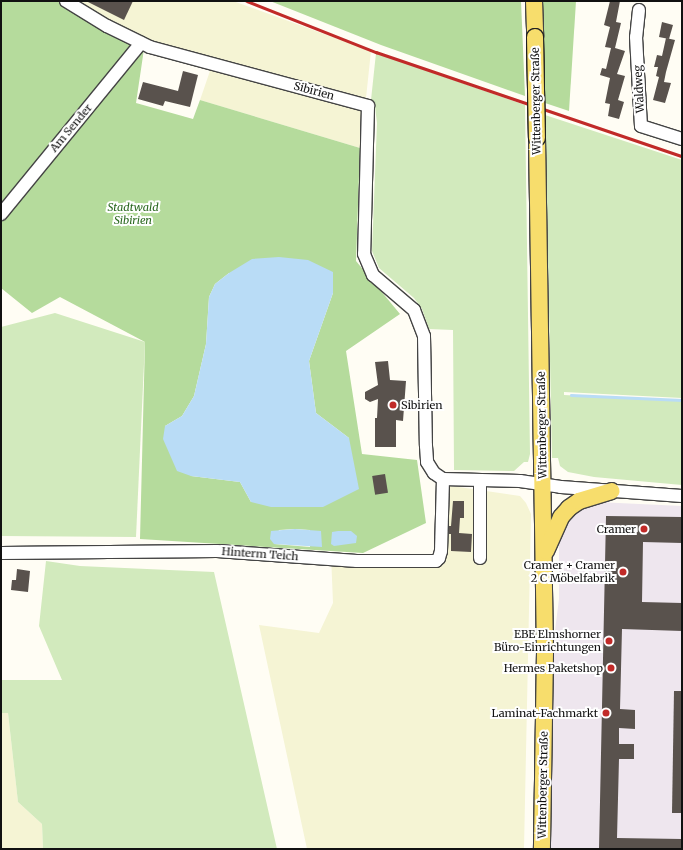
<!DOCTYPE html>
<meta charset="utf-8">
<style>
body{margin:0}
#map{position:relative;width:683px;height:850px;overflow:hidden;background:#fffdf4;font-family:Merriweather,serif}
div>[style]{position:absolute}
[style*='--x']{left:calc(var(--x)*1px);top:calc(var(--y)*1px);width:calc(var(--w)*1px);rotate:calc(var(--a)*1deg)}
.industrial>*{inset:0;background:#eee6ee}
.farmland>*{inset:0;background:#f5f4d4}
.green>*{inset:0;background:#d2eabd}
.forest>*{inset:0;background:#b5db9c}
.water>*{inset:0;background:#b9dcf6}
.stream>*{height:2.5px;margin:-1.25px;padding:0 1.25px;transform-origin:1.25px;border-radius:1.25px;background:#b9dcf6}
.building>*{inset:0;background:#59524d;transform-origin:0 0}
.roads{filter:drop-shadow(1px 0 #444) drop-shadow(-1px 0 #444) drop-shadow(0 1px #444) drop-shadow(0 -1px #444)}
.minor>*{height:12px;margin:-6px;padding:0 6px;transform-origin:6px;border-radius:6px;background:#fff}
.major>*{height:16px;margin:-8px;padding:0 8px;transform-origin:8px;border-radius:8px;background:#f7dd6c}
.rail>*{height:2.5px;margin:-1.25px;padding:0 1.25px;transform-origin:1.25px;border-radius:1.25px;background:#c12a28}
.bridges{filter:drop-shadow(1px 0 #222) drop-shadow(-1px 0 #222) drop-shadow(0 1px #222) drop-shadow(0 -1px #222)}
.major-bridge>*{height:16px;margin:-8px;padding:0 8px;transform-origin:8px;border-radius:8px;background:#f7dd6c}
.dots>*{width:11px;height:11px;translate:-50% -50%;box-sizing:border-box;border:2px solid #fff;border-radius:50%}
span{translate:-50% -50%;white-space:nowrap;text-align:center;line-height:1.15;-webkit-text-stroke:4px #fff;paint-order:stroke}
.street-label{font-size:11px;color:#111}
.park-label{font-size:11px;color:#2b6920;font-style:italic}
.poi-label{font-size:11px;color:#111}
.left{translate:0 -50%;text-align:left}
.right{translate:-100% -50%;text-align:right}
.frame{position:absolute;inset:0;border:2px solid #111;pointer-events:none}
</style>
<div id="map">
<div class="industrial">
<i style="clip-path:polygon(597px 502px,682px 506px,682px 849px,548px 849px,553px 646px,559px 599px,559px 540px,562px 527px,582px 506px)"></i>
</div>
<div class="farmland">
<i style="clip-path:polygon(72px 1px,233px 1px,371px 51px,366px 98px,146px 40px)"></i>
<i style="clip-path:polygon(211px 68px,361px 110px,360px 148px,200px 100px)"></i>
<i style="clip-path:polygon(445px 485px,520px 496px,526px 503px,531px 514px,524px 849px,307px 849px,259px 625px,319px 633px,333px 603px,331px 555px,446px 556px)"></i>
<i style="clip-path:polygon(1px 713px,8px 713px,18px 802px,42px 824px,43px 849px,1px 849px)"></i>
</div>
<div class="green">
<i style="clip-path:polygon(376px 53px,525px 105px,530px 454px,528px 462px,524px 462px,514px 471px,454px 470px,453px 330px,429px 329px,422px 309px,414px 298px,379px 268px,372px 251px,377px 123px,375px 107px,371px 100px)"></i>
<i style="clip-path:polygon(545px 115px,682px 160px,682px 398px,564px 392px,564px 395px,682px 401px,682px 485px,594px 477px,568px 472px,560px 466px,558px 458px,552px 458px)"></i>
<i style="clip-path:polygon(55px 313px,145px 342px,136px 537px,1px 536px,1px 327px)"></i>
<i style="clip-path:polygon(46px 561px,80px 566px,214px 572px,277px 849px,43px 849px,42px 824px,18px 802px,8px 713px,1px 713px,1px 680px,62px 680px,39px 626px)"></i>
</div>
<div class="forest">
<i style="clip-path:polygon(evenodd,1px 1px,62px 1px,144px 49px,136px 103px,193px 119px,200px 100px,360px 148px,356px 261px,400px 314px,346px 351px,362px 454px,417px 460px,426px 523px,363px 553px,140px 539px,145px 342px,60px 297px,32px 313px,1px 288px,1px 1px,229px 273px,333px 293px,309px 361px,316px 413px,349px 438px,251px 502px,240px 482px,191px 476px,165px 426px,182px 416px,194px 396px,206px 344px,209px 297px,215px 284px,229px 273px,1px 1px,295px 529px,310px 530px,310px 547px,274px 544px,279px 530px,295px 529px)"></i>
<i style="clip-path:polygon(270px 1px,521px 1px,525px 96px,381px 45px)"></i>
<i style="clip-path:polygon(541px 1px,576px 1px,569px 111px,545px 103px)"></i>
</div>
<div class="water">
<i style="clip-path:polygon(279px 257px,308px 260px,333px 272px,333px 293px,309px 361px,316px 413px,349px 438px,359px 489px,323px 507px,271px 507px,251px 502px,240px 482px,191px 476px,177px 471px,163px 439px,165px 426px,182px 416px,194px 396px,206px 344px,209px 297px,215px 284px,229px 273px,252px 259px)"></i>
<i style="clip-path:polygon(295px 529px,321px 531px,322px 547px,274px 544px,270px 539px,271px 531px)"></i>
<i style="clip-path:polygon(338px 531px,351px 531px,357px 536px,356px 543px,334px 546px,331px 544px,332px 532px)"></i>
</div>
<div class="stream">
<i style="--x:571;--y:395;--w:111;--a:2.6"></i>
</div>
<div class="building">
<i style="clip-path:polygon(86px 1px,133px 1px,124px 20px)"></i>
<i style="clip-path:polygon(610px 1px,620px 1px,616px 22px,621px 23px,615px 48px,625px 51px,617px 74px,625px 76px,618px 100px,624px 102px,619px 119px,608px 116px,610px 104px,605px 103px,610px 78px,600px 75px,602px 68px,606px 69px,611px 48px,605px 47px,610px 27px,604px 25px)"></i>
<i style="clip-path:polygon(662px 22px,673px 25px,669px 39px,659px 37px)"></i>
<i style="clip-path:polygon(666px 38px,675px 40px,666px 72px,664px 82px,671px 83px,665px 103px,653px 100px,659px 77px,656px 76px,658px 67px,654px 67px,657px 55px,662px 56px)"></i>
<i style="clip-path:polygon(183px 71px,198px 75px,190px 107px,165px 101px,163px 106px,138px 99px,143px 82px,178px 91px)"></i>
<i style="clip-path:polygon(388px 361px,390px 380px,406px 381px,403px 421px,396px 420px,396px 447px,375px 447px,375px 418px,377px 418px,378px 399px,370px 402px,365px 399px,365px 392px,378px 385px,375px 362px)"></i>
<i style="left:385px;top:474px;width:19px;height:13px;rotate:81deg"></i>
<i style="clip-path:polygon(453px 501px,464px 501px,464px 518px,460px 518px,459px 533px,472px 534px,471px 552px,451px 551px,451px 534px,449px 534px,449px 526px,451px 526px)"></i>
<i style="clip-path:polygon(606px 516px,682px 517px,682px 543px,643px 542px,642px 602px,682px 603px,682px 631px,622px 629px,620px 709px,635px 710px,635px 729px,619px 728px,619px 744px,634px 744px,634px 759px,619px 759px,617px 838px,682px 839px,682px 849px,599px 849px)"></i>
<i style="clip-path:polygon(17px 569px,30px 571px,28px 592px,11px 590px,12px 580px,16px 580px)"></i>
<i style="clip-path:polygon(674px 691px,682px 691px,682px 813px,672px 813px)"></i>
</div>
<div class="roads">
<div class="minor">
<i style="--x:66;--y:1;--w:48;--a:31.4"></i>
<i style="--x:107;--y:26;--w:48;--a:26"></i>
<i style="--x:150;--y:47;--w:226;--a:15.1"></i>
<i style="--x:368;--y:106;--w:148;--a:91.5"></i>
<i style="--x:364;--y:254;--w:23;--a:67"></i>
<i style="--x:373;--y:275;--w:54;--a:40.5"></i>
<i style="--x:414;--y:310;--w:28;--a:69"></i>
<i style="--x:424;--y:336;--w:110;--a:89"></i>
<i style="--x:426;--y:446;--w:16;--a:86"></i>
<i style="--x:427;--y:462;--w:13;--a:58"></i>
<i style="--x:434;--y:473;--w:11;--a:34"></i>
<i style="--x:443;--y:479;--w:77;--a:1.5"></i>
<i style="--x:520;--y:481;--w:41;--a:8.3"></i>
<i style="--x:561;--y:487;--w:121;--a:4.3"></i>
<i style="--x:639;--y:10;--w:27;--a:96"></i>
<i style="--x:636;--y:37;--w:89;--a:86.8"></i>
<i style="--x:641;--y:126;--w:43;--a:17.6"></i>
<i style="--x:1;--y:214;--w:221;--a:-50.7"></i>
<i style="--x:480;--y:480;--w:78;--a:90"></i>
<i style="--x:1;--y:553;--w:216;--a:-0.5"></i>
<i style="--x:217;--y:551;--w:140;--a:4.1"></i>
<i style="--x:357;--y:561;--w:79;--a:0"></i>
<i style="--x:436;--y:561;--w:4;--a:-45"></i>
<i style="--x:439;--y:558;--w:7;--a:-74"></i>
<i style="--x:441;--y:551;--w:72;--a:-88.4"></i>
</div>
<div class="major">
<i style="--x:534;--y:1;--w:36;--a:88"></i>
<i style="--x:537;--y:138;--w:514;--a:89.11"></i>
<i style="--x:545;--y:652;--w:197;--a:90.9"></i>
<i style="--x:546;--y:551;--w:37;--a:-66"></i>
<i style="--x:561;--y:517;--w:12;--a:-48"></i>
<i style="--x:569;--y:508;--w:12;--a:-35"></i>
<i style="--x:579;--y:501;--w:34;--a:-17"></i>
</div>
</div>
<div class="rail">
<i style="--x:247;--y:1;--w:139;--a:21.6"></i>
<i style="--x:376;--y:52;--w:323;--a:18.8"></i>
</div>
<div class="bridges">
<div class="major-bridge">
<i style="--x:535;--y:37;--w:101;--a:88.9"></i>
</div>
</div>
<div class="dots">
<i style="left:393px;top:405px;background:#c12a28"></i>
<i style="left:644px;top:529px;background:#c12a28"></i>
<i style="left:623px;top:572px;background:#c12a28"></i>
<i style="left:609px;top:641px;background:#c12a28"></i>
<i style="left:611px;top:668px;background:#c12a28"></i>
<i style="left:606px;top:713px;background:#c12a28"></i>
</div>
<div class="street-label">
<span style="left:639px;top:89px;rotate:-93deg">Waldweg</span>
<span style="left:314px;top:91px;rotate:15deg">Sibirien</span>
<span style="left:536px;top:101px;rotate:-91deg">Wittenberger Straße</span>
<span style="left:71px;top:128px;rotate:-50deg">Am Sender</span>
<span style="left:542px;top:425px;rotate:-91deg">Wittenberger Straße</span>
<span style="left:260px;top:554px;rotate:4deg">Hinterm Teich</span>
<span style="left:543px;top:785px;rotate:-89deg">Wittenberger Straße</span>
</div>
<div class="park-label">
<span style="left:133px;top:214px">Stadtwald<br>Sibirien</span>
</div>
<div class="poi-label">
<span class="left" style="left:401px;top:405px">Sibirien</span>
<span class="right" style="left:636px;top:529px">Cramer</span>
<span class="right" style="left:615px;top:572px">Cramer + Cramer<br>2 C Möbelfabrik</span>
<span class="right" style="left:601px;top:641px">EBE Elmshorner<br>Büro-Einrichtungen</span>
<span class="right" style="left:603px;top:668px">Hermes Paketshop</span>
<span class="right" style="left:598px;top:713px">Laminat-Fachmarkt</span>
</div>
<div class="frame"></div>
</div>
